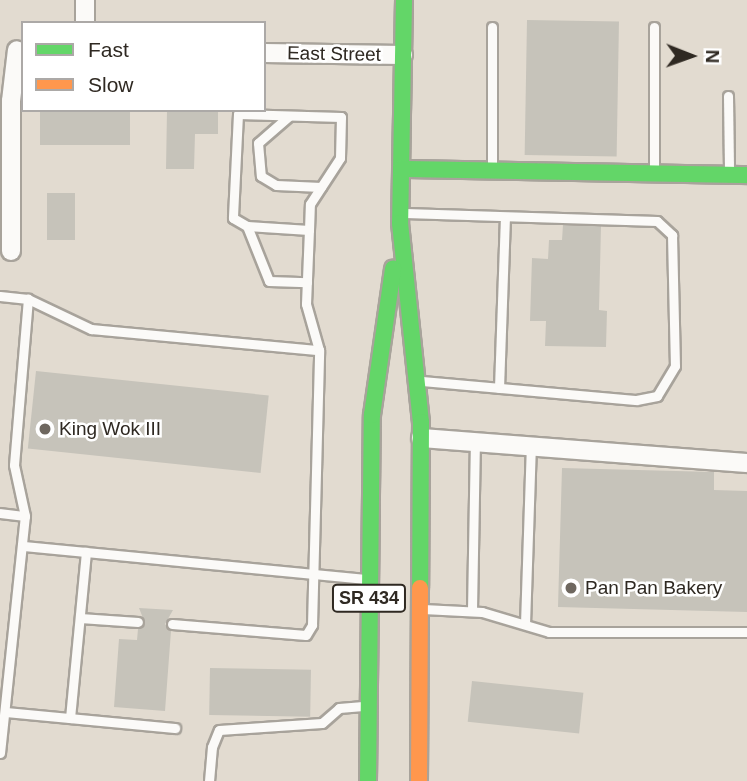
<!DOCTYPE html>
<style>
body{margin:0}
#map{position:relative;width:747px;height:781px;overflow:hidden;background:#e2dbd0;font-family:Arial,sans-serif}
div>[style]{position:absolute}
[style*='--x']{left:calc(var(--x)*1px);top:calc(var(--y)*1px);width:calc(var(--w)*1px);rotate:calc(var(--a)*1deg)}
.building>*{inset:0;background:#c6c3ba;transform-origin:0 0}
.roads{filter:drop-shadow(2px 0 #a8a39b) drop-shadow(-2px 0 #a8a39b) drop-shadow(0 2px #a8a39b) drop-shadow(0 -2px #a8a39b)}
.lane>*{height:9px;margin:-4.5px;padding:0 4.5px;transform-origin:4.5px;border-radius:4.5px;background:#fbfaf8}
.street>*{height:18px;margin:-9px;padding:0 9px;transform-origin:9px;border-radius:9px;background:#fbfaf8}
.fast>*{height:16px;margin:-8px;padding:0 8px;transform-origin:8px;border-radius:8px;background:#63d668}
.slow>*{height:16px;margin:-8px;padding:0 8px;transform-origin:8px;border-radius:8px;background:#ff974d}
.dots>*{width:19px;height:19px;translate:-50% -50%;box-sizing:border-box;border:4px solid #fff;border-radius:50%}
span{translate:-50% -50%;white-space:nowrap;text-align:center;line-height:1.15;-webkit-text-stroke:5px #fff;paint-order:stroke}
.shield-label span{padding:2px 5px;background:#fff;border:2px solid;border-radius:5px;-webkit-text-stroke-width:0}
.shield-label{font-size:18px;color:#2f2922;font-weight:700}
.street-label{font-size:19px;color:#2f2922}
.poi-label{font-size:19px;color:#2f2922}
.left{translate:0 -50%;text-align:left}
.legend{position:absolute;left:21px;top:21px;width:245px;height:91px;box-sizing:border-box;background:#fff;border:2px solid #aca9a7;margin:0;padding:9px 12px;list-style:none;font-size:21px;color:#2f2922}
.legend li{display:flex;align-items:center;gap:14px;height:35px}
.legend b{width:35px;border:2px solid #aca9a7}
.north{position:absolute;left:656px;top:21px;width:70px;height:70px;-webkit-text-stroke:5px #fff;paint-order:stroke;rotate:91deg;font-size:19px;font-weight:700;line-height:28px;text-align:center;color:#2f2922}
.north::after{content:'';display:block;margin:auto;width:24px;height:32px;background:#2f2922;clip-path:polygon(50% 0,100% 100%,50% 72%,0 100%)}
</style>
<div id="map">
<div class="building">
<i style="left:527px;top:20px;width:92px;height:135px;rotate:1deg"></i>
<i style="left:40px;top:110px;width:90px;height:35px"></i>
<i style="clip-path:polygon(167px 110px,218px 110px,218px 134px,195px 134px,194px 169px,166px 169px)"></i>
<i style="left:47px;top:193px;width:28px;height:47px"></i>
<i style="clip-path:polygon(563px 225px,601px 226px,599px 310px,607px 311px,606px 347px,545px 346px,546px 321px,530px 321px,532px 258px,548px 259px,549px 240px,562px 240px)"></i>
<i style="left:36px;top:371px;width:234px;height:78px;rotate:6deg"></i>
<i style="clip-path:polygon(562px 468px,714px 472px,714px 490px,747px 491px,747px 612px,558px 607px)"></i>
<i style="clip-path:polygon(139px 608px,173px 610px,165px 624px,171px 631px,165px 711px,114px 707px,119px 639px,137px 640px,138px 629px,145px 623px)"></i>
<i style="left:210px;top:668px;width:101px;height:47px;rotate:1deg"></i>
<i style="left:472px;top:681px;width:112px;height:41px;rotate:6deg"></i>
</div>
<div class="roads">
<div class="lane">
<i style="--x:728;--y:96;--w:76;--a:89.2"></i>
<i style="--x:289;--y:116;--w:41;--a:138.9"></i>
<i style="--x:258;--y:143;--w:33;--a:85"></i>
<i style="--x:261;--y:176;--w:17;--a:31"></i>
<i style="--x:276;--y:185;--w:45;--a:2.5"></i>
<i style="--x:492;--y:169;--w:142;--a:-90"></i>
<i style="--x:654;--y:169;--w:142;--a:-90"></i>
<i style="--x:405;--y:213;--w:252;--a:1.8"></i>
<i style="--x:657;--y:221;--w:21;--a:43"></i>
<i style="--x:672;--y:235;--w:131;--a:88.7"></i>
<i style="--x:675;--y:366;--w:35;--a:121"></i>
<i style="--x:657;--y:396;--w:21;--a:169"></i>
<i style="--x:636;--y:400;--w:216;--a:-174.9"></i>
<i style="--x:247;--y:226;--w:59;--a:68.2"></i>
<i style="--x:269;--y:281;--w:38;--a:2"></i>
<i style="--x:0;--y:296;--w:28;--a:6"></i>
<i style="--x:28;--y:299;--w:70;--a:25.5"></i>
<i style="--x:91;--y:329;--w:229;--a:5.3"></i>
<i style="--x:499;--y:388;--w:169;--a:-88"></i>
<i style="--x:0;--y:513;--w:25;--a:7"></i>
<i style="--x:23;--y:546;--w:345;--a:5.5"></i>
<i style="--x:423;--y:609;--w:59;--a:2.9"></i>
<i style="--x:482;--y:612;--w:70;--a:16.6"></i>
<i style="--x:549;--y:632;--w:198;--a:0"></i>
<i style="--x:472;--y:610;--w:169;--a:-89"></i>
<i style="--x:80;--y:618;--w:58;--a:3.9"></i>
<i style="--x:172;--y:624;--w:134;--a:4.7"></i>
<i style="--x:306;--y:635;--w:12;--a:-59"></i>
<i style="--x:312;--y:625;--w:275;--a:-88.5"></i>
<i style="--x:319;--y:350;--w:48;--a:-105.8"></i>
<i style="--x:306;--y:304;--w:74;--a:-87.7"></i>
<i style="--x:309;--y:230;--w:26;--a:-88"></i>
<i style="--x:310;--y:204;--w:55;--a:-56.9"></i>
<i style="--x:340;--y:158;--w:41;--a:-88.6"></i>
<i style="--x:341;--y:117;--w:103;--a:-178.3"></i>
<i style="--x:238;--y:114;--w:104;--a:92.8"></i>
<i style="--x:233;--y:218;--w:16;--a:30"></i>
<i style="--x:247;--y:226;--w:62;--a:3.7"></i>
<i style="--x:525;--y:624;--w:179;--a:-88.1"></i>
<i style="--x:5;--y:712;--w:171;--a:5.4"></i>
<i style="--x:70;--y:718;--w:167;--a:-84.5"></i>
<i style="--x:0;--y:753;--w:238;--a:-84"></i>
<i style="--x:25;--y:516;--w:52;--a:-102.2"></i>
<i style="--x:14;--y:465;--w:167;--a:-85.2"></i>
<i style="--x:209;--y:781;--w:34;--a:-85"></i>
<i style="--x:212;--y:747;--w:18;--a:-68"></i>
<i style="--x:219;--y:730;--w:103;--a:-3.9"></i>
<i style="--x:322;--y:723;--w:23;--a:-41"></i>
<i style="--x:339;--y:708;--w:24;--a:-5"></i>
</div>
<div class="street">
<i style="--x:85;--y:23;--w:23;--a:-90"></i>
<i style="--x:264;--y:53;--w:139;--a:0.8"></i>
<i style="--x:11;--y:251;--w:150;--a:-90"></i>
<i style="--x:11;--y:101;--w:51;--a:-83.3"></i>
<i style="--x:421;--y:438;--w:327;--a:4.4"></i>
</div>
<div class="fast">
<i style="--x:404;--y:0;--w:223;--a:91"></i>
<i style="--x:400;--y:223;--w:200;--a:84"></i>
<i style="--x:421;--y:422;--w:166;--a:90.3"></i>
<i style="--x:401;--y:169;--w:346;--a:1"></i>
<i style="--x:368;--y:781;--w:366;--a:-89.4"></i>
<i style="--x:372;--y:415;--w:148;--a:-81.8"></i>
</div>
<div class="slow">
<i style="--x:419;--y:781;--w:193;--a:-89.7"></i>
</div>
</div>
<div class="dots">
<i style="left:45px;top:429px;background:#6e675f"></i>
<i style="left:571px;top:588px;background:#6e675f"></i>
</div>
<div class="shield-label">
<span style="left:369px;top:598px">SR 434</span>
</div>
<div class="street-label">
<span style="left:334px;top:54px;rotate:1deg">East Street</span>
</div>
<div class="poi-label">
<span class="left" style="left:59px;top:429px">King Wok III</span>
<span class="left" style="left:585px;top:588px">Pan Pan Bakery</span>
</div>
<ul class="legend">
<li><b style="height:9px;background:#63d668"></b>Fast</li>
<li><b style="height:9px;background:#ff974d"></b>Slow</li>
</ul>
<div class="north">N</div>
</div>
